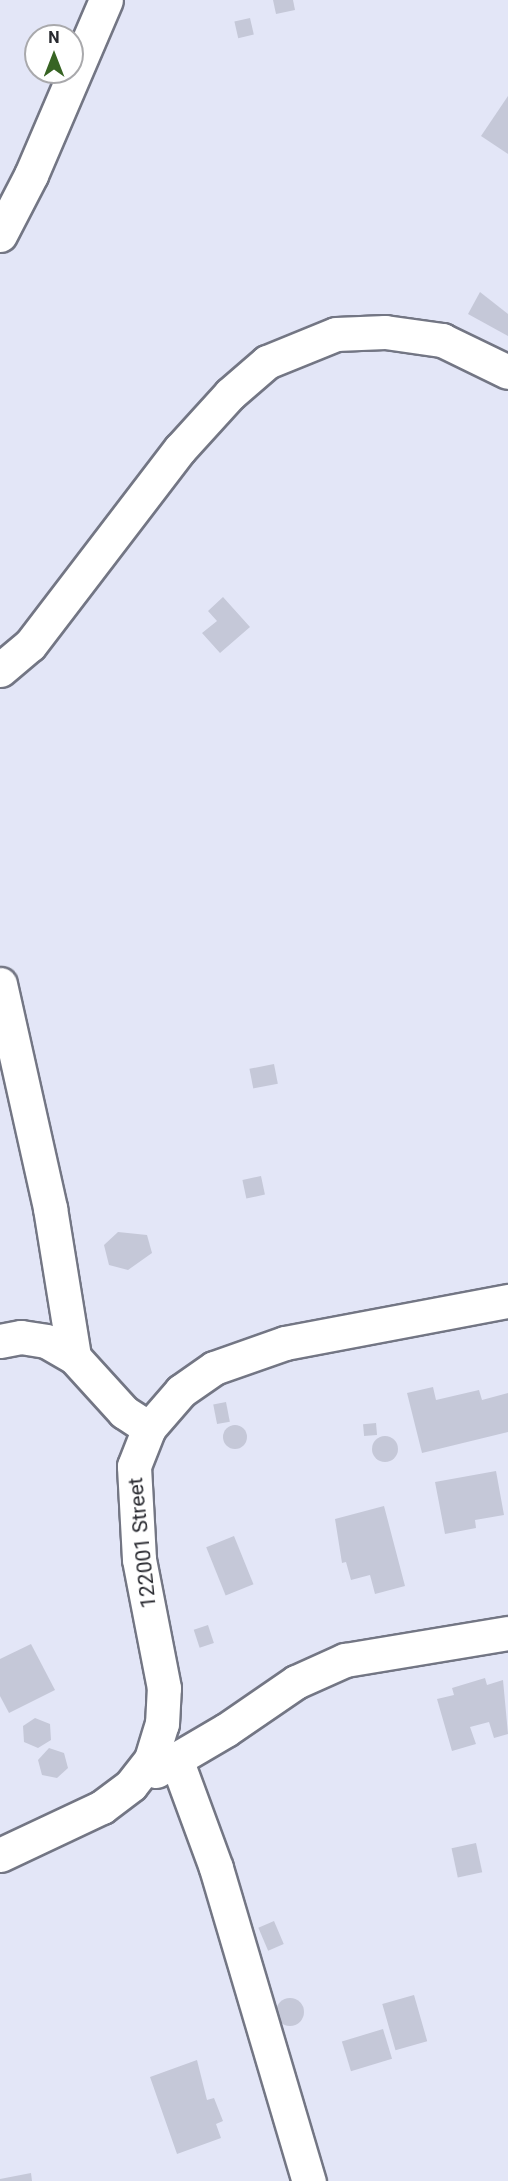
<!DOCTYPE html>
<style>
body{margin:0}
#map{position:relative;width:508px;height:2181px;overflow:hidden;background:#e3e6f7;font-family:Roboto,sans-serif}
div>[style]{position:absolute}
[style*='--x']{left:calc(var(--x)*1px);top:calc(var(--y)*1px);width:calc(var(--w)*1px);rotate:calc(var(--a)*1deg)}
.building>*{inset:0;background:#c5c8d8;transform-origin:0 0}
.round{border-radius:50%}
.roads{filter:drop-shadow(2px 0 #737684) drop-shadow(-2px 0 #737684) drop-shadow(0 2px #737684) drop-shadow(0 -2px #737684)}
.minor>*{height:33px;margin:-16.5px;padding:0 16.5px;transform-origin:16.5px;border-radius:16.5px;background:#fff}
span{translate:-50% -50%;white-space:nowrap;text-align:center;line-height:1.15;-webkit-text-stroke:6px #fff;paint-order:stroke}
.street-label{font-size:21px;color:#28292f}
.north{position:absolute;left:24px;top:24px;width:60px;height:60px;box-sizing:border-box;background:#fff;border:2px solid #a9a9ac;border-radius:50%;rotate:0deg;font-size:16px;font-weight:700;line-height:24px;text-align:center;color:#28292f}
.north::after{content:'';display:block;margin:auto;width:21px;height:27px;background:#376423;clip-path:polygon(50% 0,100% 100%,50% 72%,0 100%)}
</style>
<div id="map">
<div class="building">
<i style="clip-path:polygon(273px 0,293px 0,295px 10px,276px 14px)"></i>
<i style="left:250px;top:18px;width:17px;height:16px;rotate:77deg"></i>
<i style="clip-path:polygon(508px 96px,508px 154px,481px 136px)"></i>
<i style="clip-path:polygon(480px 292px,508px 314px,508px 336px,468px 314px)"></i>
<i style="clip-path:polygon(223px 597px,250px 627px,220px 653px,202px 633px,217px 621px,208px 611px)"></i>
<i style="left:274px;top:1064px;width:20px;height:25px;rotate:79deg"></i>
<i style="left:261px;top:1176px;width:19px;height:19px;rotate:78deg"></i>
<i style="clip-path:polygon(118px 1232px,147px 1235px,152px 1253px,128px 1270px,109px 1265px,104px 1245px)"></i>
<i style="clip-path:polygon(433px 1387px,436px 1400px,479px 1390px,482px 1400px,508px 1393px,508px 1432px,422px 1453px,407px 1393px)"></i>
<i style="left:226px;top:1402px;width:20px;height:13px;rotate:79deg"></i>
<i style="left:376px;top:1423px;width:12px;height:13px;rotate:85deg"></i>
<i class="round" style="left:223px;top:1425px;width:24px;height:24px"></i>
<i class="round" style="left:372px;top:1436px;width:26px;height:26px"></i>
<i style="clip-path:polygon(496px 1471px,504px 1515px,475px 1520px,476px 1528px,445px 1534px,435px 1482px)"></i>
<i style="clip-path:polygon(384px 1506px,405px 1586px,375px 1594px,370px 1575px,351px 1580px,346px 1562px,342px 1563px,335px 1519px)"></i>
<i style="left:234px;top:1536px;width:52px;height:30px;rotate:68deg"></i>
<i style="left:208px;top:1625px;width:19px;height:15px;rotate:72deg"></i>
<i style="clip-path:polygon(31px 1644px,55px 1690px,9px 1713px,0 1696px,0 1659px)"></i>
<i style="clip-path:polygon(485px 1678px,487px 1685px,503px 1680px,508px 1734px,494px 1738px,489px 1722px,470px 1727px,476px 1744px,452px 1751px,437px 1699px,454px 1695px,452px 1688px)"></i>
<i style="clip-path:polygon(35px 1718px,50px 1724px,51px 1740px,38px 1748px,24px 1742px,23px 1726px)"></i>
<i style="clip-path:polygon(49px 1748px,64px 1753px,68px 1768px,57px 1778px,42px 1775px,38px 1760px)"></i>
<i style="left:476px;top:1843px;width:30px;height:25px;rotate:78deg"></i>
<i style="left:274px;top:1921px;width:25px;height:17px;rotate:67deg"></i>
<i style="left:414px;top:1995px;width:48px;height:33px;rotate:74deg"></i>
<i class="round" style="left:276px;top:1998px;width:28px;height:28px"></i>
<i style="left:383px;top:2029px;width:31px;height:43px;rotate:73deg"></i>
<i style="clip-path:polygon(197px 2060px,207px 2100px,214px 2098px,223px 2121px,216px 2124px,221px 2138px,177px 2154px,150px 2077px)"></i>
<i style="clip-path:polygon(31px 2173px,32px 2181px,0 2181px,0 2179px)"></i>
</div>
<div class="roads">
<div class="minor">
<i style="--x:0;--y:235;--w:68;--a:-62.7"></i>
<i style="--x:31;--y:175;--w:190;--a:-66.8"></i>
<i style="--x:0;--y:670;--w:39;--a:-40"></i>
<i style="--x:30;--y:645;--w:247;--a:-52.6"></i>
<i style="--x:180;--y:449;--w:74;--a:-47.7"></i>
<i style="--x:230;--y:394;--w:49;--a:-40.9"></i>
<i style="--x:267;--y:362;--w:74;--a:-22.1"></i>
<i style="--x:336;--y:334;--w:49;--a:-2.3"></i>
<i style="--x:385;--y:332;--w:58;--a:8"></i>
<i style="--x:442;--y:340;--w:73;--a:25.9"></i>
<i style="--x:0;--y:984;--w:230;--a:77.4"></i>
<i style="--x:50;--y:1208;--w:151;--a:80.8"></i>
<i style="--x:0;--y:1341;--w:21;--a:-11"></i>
<i style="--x:21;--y:1337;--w:25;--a:9"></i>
<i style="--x:46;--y:1341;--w:32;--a:30"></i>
<i style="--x:74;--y:1357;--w:74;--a:47.7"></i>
<i style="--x:124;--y:1412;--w:30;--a:33"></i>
<i style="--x:176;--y:1759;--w:116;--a:69.8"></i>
<i style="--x:216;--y:1868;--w:327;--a:73.5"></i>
<i style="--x:156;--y:1771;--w:81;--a:-30.4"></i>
<i style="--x:226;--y:1730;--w:85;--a:-34.4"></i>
<i style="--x:296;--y:1682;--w:54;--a:-24.2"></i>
<i style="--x:345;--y:1660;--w:165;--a:-9.4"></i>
<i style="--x:0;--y:1855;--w:113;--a:-25.2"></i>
<i style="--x:102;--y:1807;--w:36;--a:-37"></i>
<i style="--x:131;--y:1785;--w:33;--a:-52"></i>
<i style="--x:151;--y:1759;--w:37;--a:-73"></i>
<i style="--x:162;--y:1724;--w:36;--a:-87"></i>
<i style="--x:164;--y:1688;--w:131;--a:-101"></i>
<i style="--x:139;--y:1559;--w:93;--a:-93.1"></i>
<i style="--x:134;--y:1466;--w:41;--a:-68.5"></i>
<i style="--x:149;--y:1428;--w:49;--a:-49.1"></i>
<i style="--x:181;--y:1391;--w:40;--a:-34.9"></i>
<i style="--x:214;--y:1368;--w:75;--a:-19.4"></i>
<i style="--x:285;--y:1343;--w:227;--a:-10.7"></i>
</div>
</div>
<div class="street-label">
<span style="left:142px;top:1543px;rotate:-96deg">122001 Street</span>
</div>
<div class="north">N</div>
</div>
